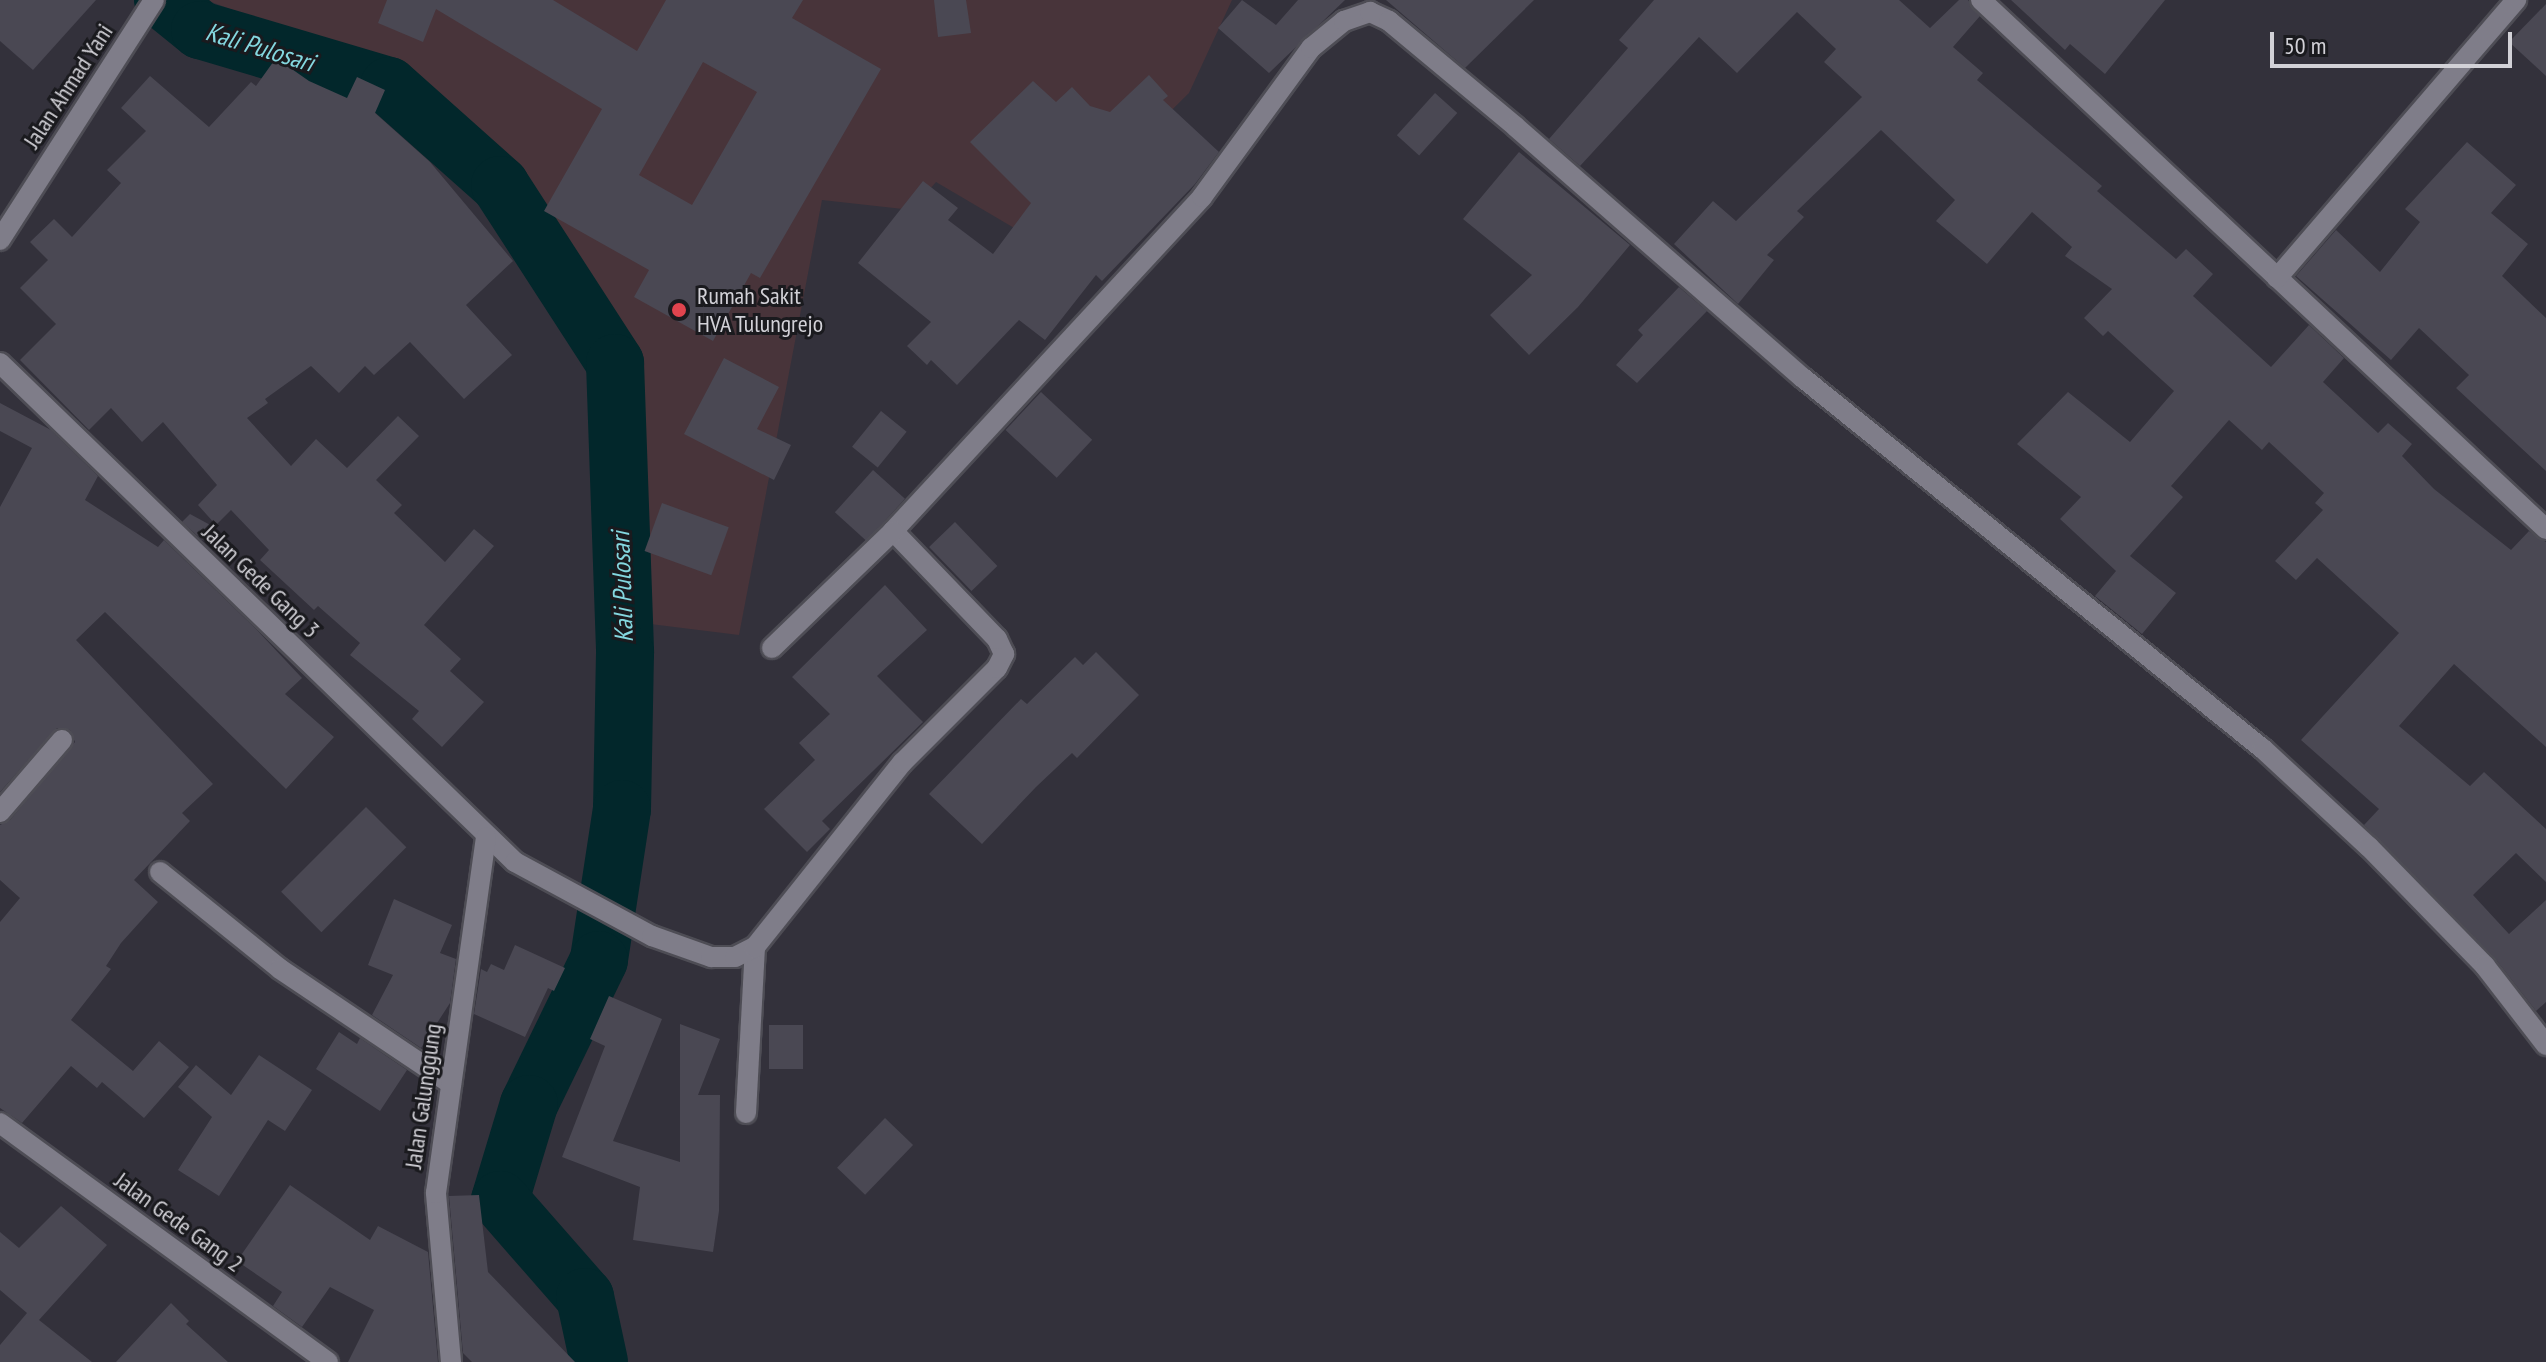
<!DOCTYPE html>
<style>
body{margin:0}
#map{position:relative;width:2546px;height:1362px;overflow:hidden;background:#33313b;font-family:"PT Sans Narrow",sans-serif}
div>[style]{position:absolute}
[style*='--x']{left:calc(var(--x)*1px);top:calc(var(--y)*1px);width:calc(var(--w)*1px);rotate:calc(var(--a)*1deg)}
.medical>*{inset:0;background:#48343a}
.river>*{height:58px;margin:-29px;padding:0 29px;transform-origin:29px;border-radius:29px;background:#02272b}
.building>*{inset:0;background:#4a4853;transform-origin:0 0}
.roads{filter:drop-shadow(2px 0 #4e4d55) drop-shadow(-2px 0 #4e4d55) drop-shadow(0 2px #4e4d55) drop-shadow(0 -2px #4e4d55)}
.service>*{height:20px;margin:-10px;padding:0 10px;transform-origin:10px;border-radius:10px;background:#7f7d89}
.minor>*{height:20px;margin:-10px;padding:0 10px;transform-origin:10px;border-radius:10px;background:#7f7d89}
.secondary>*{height:20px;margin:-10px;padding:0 10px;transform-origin:10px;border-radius:10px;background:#7f7d89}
.dots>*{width:22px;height:22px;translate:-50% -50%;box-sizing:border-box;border:4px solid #1a1a1e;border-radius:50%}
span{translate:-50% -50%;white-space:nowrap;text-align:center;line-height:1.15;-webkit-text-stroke:6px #1a1a1e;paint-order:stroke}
.street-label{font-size:24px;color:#d2d1d7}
.poi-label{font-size:24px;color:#d2d1d7}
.left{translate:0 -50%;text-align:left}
.water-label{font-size:26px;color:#84d7df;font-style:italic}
.scale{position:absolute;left:2270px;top:32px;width:242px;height:36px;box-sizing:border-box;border:4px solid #d2d1d7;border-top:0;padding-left:10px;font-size:24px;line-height:28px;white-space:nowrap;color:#d2d1d7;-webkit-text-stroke:6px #1a1a1e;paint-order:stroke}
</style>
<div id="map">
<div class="medical">
<i style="clip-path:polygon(206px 0,1232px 0,1189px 93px,1038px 242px,936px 182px,912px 210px,822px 200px,739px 635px,610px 619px,595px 378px,423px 80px)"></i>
</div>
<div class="river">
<i style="--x:163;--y:0;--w:48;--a:39"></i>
<i style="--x:200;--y:30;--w:197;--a:16.5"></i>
<i style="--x:389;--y:86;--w:149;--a:41.7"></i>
<i style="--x:500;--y:185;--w:212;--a:57.1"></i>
<i style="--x:615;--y:363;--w:290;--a:88"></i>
<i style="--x:625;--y:653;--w:156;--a:91.1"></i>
<i style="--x:622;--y:809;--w:153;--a:98.7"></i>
<i style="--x:599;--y:960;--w:160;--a:115.9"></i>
<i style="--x:529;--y:1104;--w:100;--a:106.8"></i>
<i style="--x:500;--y:1200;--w:129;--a:48.8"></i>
<i style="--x:585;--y:1297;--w:66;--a:77.8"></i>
</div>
<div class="building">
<i style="clip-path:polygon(0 0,96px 0,33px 70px,0 41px)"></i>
<i style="clip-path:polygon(evenodd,387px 0,553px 0,637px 51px,666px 0,803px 0,792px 18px,881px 69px,760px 278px,751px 273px,713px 341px,634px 297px,649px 270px,544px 211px,602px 109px,436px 9px,423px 42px,378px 23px,387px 0,703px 62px,757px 92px,692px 205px,639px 175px,703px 62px)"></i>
<i style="clip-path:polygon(934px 0,966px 0,971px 33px,938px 37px)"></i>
<i style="clip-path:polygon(1242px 0,1276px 25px,1298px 0,1345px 0,1269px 73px,1218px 28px)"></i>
<i style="clip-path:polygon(1386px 0,1534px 0,1465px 68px)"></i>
<i style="clip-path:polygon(1654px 0,1899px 0,1930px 28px,1959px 0,1968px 0,1980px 16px,1953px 47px,1983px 73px,1977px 80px,2102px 186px,2097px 191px,2176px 259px,2186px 249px,2213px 274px,2193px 296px,2271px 367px,2309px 325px,2344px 358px,2323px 382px,2378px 433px,2388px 423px,2412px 444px,2402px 456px,2434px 489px,2511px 550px,2529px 531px,2546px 542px,2546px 747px,2454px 664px,2399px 726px,2470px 786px,2484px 772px,2546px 829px,2546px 882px,2516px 853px,2473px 895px,2509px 934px,2546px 900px,2546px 1002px,2536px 1011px,2494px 957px,2364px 825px,2379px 809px,2301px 740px,2399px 633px,2317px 558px,2296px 580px,2275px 561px,2323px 510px,2315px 503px,2324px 493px,2269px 442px,2262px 450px,2229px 420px,2171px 486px,2183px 497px,2130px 556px,2176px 593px,2142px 634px,2095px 596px,2116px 571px,2060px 519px,2081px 497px,2017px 444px,2068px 392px,2130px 442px,2174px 391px,2108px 331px,2103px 336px,2084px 318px,2112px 289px,2065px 256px,2072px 247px,2032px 212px,1987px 264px,1936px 221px,1955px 200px,1881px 130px,1797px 211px,1804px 217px,1767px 255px,1774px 260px,1738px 304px,1674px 244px,1713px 201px,1736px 221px,1862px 97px,1824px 62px,1836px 49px,1797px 12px,1737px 73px,1699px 37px,1580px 166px,1549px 139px,1628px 48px,1619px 40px)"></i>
<i style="clip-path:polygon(2011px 0,2165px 0,2105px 74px,2070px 44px,2065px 50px)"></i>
<i style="clip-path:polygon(2546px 4px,2546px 76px,2509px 42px)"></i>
<i style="clip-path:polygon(276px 58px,309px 81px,347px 98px,357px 77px,385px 90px,375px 113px,430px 162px,513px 261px,466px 305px,512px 355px,464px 399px,410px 342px,374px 375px,365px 366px,339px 393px,311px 366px,265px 399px,268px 403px,247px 418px,291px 466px,316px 439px,347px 468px,398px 416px,419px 436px,376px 480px,402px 505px,394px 513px,445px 562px,474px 529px,494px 546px,424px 625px,461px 659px,450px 671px,484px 702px,442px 747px,412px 719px,419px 711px,350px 655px,360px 643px,318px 606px,314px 610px,260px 560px,269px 550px,231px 510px,216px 525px,198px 505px,217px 485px,163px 422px,142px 442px,111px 408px,89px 430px,20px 360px,56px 324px,20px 288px,48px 260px,30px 242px,54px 219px,72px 237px,121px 183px,107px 170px,146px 131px,121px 108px,150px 76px,209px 127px,251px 82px,256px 86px)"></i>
<i style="clip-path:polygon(1149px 75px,1168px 96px,1163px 100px,1219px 152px,1195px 184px,1102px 281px,1096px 275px,1045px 340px,1019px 320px,957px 385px,931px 360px,927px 365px,907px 346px,931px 322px,858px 263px,923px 181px,958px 208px,948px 220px,993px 254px,1031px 203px,970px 142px,1033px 81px,1056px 102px,1072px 87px,1090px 106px,1110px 112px)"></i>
<i style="left:1435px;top:93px;width:30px;height:57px;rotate:42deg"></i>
<i style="clip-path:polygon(2467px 142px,2516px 185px,2491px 213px,2528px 244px,2502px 276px,2546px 318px,2546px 471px,2456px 388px,2469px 375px,2419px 328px,2391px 360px,2296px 276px,2336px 230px,2380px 272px,2420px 222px,2405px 209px)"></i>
<i style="clip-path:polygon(1519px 152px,1630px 245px,1578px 307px,1529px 355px,1490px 315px,1532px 275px,1463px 219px)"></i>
<i style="clip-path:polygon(1679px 287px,1707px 311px,1637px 383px,1616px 365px,1643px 335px,1638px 330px)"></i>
<i style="clip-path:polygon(724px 358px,779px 387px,757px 429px,791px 445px,774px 480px,684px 434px)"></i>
<i style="left:1041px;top:392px;width:70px;height:52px;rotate:43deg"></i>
<i style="clip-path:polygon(0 403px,51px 430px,98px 476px,85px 500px,158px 547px,164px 540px,255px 628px,302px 678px,285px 694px,334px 737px,286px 789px,105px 612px,76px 640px,213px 784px,182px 813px,190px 821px,134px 880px,158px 902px,121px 943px,106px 966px,111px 969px,71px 1020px,133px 1071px,159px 1041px,189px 1067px,144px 1118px,102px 1082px,97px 1088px,71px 1066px,22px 1123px,0 1108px,0 922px,20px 898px,0 880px,0 825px,10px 820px,75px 742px,70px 730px,57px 728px,0 792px,0 507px,32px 448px,0 431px)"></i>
<i style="left:881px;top:411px;width:33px;height:46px;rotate:39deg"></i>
<i style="left:873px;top:470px;width:43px;height:57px;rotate:42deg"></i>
<i style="left:662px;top:503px;width:71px;height:51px;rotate:20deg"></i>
<i style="clip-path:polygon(190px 514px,214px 527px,202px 540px,182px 522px)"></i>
<i style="left:955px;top:522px;width:61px;height:36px;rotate:46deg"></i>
<i style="clip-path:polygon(885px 585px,927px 630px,877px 676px,923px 722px,822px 821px,830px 829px,807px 852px,764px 809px,815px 760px,799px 743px,830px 714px,792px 677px)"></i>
<i style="clip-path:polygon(1096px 652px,1139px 695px,1077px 758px,1072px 753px,1036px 787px,982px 844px,929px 794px,1021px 699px,1027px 704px,1075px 657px,1083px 665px)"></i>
<i style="left:366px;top:807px;width:57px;height:120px;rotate:45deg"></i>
<i style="clip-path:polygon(394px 899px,452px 925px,440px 953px,456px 959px,450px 1003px,421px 1048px,372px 1015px,393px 975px,368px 965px)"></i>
<i style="clip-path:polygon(515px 945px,565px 968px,554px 991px,548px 988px,525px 1037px,474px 1014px,481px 969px,487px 972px,491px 964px,504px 970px)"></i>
<i style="clip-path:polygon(609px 996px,662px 1019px,613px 1141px,680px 1162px,680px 1024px,720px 1039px,698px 1095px,720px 1095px,719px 1211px,713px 1252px,633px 1240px,640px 1187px,562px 1157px,605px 1046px,590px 1039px)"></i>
<i style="left:769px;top:1025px;width:34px;height:44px"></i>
<i style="clip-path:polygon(339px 1032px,357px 1044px,360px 1038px,407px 1070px,380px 1111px,316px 1069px)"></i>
<i style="clip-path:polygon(259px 1055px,312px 1090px,285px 1131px,268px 1120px,219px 1196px,178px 1170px,212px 1117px,178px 1087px,196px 1065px,231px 1095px)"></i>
<i style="left:885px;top:1118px;width:39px;height:69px;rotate:44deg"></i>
<i style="clip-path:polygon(290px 1185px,370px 1240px,378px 1226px,428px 1252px,438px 1362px,348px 1362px,374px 1310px,330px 1287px,302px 1327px,273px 1306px,282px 1292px,237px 1261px)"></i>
<i style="clip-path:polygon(479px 1195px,488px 1272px,575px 1362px,472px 1362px,463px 1353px,449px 1196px)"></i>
<i style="clip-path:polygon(61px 1206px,107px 1245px,39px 1320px,92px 1362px,0 1362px,0 1345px,27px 1313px,0 1290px,0 1232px,19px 1248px)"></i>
<i style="clip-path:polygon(171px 1303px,189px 1321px,186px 1324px,228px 1362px,116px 1362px)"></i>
</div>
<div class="roads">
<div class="service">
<i style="--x:746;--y:1113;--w:166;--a:-86.9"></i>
</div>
<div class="minor">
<i style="--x:1981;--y:0;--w:774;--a:43.12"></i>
<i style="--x:2277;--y:278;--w:367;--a:-49.3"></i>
<i style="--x:0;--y:363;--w:717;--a:44.1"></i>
<i style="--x:515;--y:862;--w:156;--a:28.4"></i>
<i style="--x:652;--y:936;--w:63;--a:19.6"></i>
<i style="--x:711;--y:957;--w:24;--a:0"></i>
<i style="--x:735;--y:957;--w:22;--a:-27"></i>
<i style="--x:755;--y:947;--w:236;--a:-51.4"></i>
<i style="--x:902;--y:763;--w:134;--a:-45"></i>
<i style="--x:997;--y:668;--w:16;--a:-63"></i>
<i style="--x:1004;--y:654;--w:17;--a:-115"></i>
<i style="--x:997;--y:639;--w:150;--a:-133.9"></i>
<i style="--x:893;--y:531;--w:455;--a:-47.2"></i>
<i style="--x:1202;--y:197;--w:185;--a:-53.8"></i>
<i style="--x:1311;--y:48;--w:43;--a:-39.3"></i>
<i style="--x:1344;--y:21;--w:28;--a:-19"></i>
<i style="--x:1370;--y:12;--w:21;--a:25"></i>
<i style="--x:1389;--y:21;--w:165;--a:39.8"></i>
<i style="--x:1516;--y:127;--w:381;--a:41.2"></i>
<i style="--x:1803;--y:378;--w:591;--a:38.89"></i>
<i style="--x:2263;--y:749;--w:144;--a:42.8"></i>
<i style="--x:2369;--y:847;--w:166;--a:45.7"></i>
<i style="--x:2485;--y:966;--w:100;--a:52.3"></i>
<i style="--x:772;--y:648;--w:168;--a:-44"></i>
<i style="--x:0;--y:812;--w:95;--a:-49.3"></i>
<i style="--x:160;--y:872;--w:154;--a:38.9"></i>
<i style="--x:280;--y:969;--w:206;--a:33.9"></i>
<i style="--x:0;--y:1123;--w:406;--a:36.1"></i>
<i style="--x:451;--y:1362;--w:170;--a:-95.1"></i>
<i style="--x:436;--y:1193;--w:359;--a:-82"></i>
</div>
<div class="secondary">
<i style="--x:0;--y:240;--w:285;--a:-57.3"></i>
</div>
</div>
<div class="dots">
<i style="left:679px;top:310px;background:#e0444e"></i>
</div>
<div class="street-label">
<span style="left:68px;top:86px;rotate:-57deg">Jalan Ahmad Yani</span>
<span style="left:261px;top:581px;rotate:44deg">Jalan Gede Gang 3</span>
<span style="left:423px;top:1096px;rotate:-82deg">Jalan Galunggung</span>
<span style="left:179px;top:1222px;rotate:36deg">Jalan Gede Gang 2</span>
</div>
<div class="poi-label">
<span class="left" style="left:697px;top:310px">Rumah Sakit<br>HVA Tulungrejo</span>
</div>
<div class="water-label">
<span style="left:260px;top:47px;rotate:17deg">Kali Pulosari</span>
<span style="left:622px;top:587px;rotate:-92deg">Kali Pulosari</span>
</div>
<div class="scale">50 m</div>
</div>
